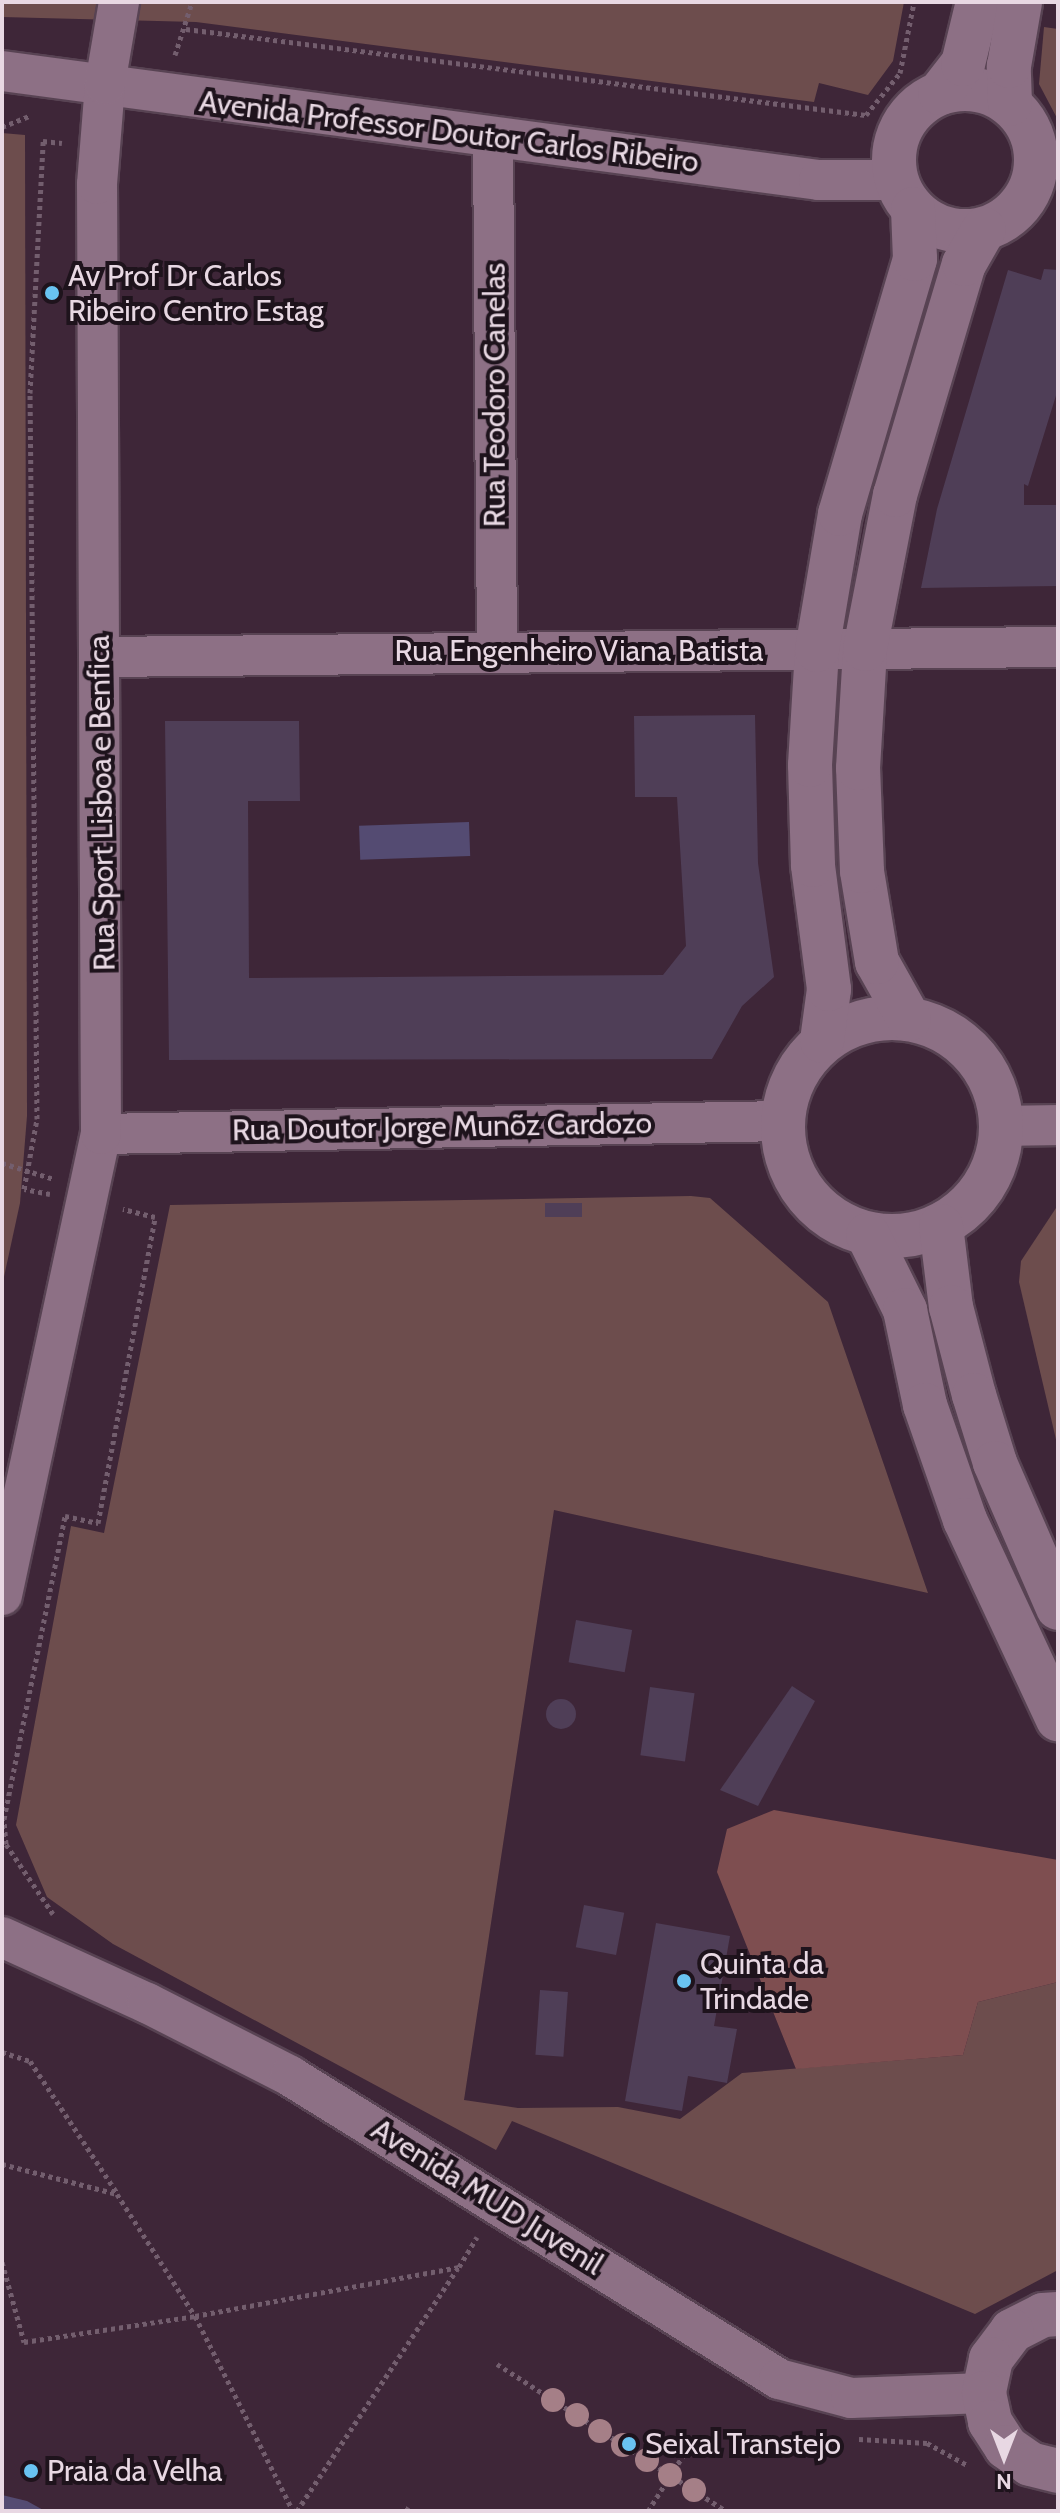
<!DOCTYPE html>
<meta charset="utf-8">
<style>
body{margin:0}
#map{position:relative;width:1060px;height:2513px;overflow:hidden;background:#3e2638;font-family:Cabin,sans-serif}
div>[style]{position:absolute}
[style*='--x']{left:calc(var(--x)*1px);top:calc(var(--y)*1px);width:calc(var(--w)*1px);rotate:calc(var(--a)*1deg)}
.green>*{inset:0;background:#6d4d4d}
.forest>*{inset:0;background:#7e4e50}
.water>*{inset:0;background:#544b72;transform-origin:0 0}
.building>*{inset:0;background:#4f3e57;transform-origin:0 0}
.round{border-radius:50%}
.path>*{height:5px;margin-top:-2.5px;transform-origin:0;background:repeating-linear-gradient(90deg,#735e6e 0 4px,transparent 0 8px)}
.roads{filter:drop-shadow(2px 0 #584353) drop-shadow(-2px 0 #584353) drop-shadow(0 2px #584353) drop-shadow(0 -2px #584353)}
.street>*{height:40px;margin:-20px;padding:0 20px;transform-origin:20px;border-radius:20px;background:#8d7085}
.secondary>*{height:44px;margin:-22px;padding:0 22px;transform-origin:22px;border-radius:22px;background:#8d7085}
.secondary>.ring{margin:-22px;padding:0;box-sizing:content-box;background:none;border:44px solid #8d7085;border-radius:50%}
.trees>*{width:24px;height:24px;margin:-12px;border-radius:50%;background:#a57f87}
.dots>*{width:22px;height:22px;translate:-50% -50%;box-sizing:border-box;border:4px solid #1e131c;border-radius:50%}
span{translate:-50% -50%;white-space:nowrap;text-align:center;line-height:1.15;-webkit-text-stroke:8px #1e131c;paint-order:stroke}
.street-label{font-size:30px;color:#e8d8e3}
.poi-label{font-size:30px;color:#e8d8e3}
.left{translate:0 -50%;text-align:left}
.frame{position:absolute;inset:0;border:4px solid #e8d8e3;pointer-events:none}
.north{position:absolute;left:964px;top:2417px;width:80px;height:80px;-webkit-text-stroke:6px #1e131c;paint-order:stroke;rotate:180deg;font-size:22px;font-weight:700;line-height:32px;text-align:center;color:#e8d8e3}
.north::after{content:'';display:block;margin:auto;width:28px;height:36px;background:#e8d8e3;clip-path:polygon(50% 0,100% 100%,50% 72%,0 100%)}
</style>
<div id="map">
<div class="green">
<i style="clip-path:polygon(2px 2px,904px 2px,893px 61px,868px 95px,819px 83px,814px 102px,196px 22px,2px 17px)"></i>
<i style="clip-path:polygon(1044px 27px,1058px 29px,1058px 120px,1039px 84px)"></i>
<i style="clip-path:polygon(2px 133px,25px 135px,27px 1116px,20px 1203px,2px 1286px)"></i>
<i style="clip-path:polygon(691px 1196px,710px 1198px,828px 1302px,928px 1593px,554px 1510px,464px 2100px,518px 2108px,618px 2107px,680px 2119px,742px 2073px,963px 2055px,978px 2002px,1058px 1982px,1058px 2270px,975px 2314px,512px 2121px,496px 2150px,113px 1944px,47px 1897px,16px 1825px,71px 1526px,104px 1533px,170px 1205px)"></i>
<i style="clip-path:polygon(1058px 1205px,1058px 1448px,1019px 1282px,1021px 1261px)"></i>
</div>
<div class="forest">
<i style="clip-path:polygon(774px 1810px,1058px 1860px,1058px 1982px,978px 2002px,963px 2055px,796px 2069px,717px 1872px,727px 1829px)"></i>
</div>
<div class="water">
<i style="left:469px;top:822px;width:34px;height:110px;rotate:88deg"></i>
<i style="clip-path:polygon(2px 2495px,27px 2501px,45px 2511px,2px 2511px)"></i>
</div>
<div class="building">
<i style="clip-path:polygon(1044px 269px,1058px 270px,1058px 389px,1028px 486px,1024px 484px,1024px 505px,1058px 505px,1058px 586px,921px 588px,937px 509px,1008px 270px,1041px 280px)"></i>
<i style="clip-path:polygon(755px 715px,758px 863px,774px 977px,742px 1006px,712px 1059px,169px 1060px,165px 721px,299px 721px,300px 801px,248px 801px,249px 978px,663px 975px,686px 946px,677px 797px,635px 797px,634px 716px)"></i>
<i style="left:582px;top:1203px;width:14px;height:37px;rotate:90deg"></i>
<i style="left:576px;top:1620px;width:57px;height:43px;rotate:10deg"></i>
<i style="clip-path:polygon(792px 1686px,815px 1701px,758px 1806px,720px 1790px)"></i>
<i style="left:650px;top:1687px;width:45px;height:69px;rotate:8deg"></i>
<i class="round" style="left:546px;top:1699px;width:30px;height:30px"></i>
<i style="left:584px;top:1905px;width:41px;height:43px;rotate:11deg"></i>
<i style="clip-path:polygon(656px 1923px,730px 1936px,714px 2026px,737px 2029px,727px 2083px,688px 2076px,682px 2111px,625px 2101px)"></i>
<i style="left:540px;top:1990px;width:28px;height:65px;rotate:4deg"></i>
</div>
<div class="path">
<i style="--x:186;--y:29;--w:685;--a:7.21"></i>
<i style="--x:866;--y:115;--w:54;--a:-51"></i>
<i style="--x:900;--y:73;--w:72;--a:-78.8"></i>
<i style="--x:175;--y:55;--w:56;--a:-72.2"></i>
<i style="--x:2;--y:127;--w:31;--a:-22"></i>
<i style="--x:2;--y:1163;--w:54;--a:17.1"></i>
<i style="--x:50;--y:1194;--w:26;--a:-169"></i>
<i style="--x:24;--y:1189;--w:71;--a:-79.5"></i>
<i style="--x:37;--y:1119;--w:726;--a:-90.55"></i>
<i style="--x:30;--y:393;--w:252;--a:-87"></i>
<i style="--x:43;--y:141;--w:19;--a:6"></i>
<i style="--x:53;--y:1914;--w:84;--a:-123.9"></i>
<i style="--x:6;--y:1844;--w:25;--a:-95"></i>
<i style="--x:4;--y:1819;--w:309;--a:-78.6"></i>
<i style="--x:65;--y:1516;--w:34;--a:12"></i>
<i style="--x:98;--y:1523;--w:311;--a:-79.4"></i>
<i style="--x:155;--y:1217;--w:33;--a:-166"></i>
<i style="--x:2;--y:2052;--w:29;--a:18"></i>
<i style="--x:30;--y:2061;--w:158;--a:56.6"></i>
<i style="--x:2;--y:2164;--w:119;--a:14.6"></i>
<i style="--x:117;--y:2194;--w:145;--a:57.4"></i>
<i style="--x:195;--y:2316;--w:269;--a:-10.5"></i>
<i style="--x:459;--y:2267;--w:35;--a:-59"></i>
<i style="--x:2;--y:2262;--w:83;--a:74.6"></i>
<i style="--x:24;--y:2342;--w:173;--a:-8.6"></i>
<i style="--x:195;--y:2316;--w:218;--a:63.3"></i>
<i style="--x:497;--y:2364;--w:272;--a:32.7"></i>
<i style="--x:859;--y:2439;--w:68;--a:3.4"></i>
<i style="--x:927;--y:2443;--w:46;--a:28.8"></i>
<i style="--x:405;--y:2508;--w:6;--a:31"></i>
<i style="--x:297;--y:2511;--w:291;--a:-56.5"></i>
<i style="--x:648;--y:2511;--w:88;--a:-57.6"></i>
</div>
<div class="roads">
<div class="street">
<i style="--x:2;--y:71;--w:824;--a:7.6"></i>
<i style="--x:819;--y:180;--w:78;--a:0"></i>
<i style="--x:493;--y:139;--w:512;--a:89.55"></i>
<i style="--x:100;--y:657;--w:958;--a:-0.6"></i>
<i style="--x:1002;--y:1126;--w:56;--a:-1"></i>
<i style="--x:101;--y:1134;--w:681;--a:-1.09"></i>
<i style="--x:2;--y:1595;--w:472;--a:-77.9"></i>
<i style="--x:101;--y:1134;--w:950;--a:-90.24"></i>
<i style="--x:97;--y:184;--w:100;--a:-85.4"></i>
<i style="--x:105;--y:84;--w:83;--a:-80.3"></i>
<i style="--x:2;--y:1937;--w:159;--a:24.5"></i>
<i style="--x:147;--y:2003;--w:161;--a:27"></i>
<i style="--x:290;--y:2076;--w:575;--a:31.78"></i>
<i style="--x:779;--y:2379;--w:74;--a:14.8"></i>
<i style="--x:851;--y:2398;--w:133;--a:-2.2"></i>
</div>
<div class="secondary">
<i class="ring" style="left:894px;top:89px;width:98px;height:98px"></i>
<i style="--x:940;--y:93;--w:37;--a:-52"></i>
<i style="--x:963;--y:64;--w:64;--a:-76.4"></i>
<i style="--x:1010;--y:104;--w:38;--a:-92"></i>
<i style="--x:1009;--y:66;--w:65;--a:-80.2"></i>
<i class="ring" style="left:783px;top:1018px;width:174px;height:174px"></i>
<i style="--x:909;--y:1019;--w:65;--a:-119.3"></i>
<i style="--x:877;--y:962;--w:92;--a:-99.4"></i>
<i style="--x:862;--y:871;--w:103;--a:-92.2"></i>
<i style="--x:858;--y:768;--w:119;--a:-86.6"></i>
<i style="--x:865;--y:649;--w:157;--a:-79"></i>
<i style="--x:895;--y:495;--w:241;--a:-73.4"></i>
<i style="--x:964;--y:264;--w:40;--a:-60.3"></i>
<i style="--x:822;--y:1041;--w:52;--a:-82.3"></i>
<i style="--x:829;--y:989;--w:125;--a:-97.4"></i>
<i style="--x:813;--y:865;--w:100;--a:-91.7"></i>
<i style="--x:810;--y:765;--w:115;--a:-86.5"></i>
<i style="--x:817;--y:650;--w:138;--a:-80.4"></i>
<i style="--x:840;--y:514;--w:266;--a:-73.6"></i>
<i style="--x:915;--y:259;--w:50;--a:-92.3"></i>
<i style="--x:941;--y:1226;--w:82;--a:83"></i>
<i style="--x:951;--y:1307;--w:91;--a:75.4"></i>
<i style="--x:974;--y:1395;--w:71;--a:72.8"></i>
<i style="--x:995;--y:1463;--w:158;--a:66.5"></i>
<i style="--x:868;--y:1235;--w:84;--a:63.7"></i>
<i style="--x:905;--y:1310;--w:97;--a:78.1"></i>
<i style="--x:925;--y:1405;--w:122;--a:70.8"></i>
<i style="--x:965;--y:1520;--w:220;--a:65"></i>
<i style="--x:1058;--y:2314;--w:15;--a:176"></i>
<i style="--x:1043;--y:2315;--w:35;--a:153"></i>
<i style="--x:1012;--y:2331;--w:35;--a:127"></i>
<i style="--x:991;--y:2359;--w:35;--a:102"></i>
<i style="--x:984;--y:2393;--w:30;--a:78"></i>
<i style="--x:990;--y:2422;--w:30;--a:57"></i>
<i style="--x:1006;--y:2447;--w:29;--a:35"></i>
<i style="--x:1030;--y:2464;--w:29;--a:14"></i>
</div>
</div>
<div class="trees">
<i style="left:553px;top:2400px"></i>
<i style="left:577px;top:2415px"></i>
<i style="left:600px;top:2431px"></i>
<i style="left:623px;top:2445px"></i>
<i style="left:647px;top:2460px"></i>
<i style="left:670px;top:2475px"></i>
<i style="left:694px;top:2490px"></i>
</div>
<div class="dots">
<i style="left:52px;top:293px;background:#69c3f1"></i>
<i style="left:684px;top:1981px;background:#69c3f1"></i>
<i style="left:629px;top:2444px;background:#69c3f1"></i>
<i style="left:31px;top:2471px;background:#69c3f1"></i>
</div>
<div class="street-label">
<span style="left:449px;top:132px;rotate:7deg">Avenida Professor Doutor Carlos Ribeiro</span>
<span style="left:495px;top:395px;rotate:-90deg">Rua Teodoro Canelas</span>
<span style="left:579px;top:651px">Rua Engenheiro Viana Batista</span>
<span style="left:102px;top:803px;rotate:-91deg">Rua Sport Lisboa e Benfica</span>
<span style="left:442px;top:1127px;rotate:-1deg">Rua Doutor Jorge Munõz Cardozo</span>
<span style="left:487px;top:2197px;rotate:32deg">Avenida MUD Juvenil</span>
</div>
<div class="poi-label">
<span class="left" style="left:68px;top:293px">Av Prof Dr Carlos<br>Ribeiro Centro Estag</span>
<span class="left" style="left:700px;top:1981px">Quinta da<br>Trindade</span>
<span class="left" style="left:645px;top:2444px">Seixal Transtejo</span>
<span class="left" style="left:47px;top:2471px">Praia da Velha</span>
</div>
<div class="frame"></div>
<div class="north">N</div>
</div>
